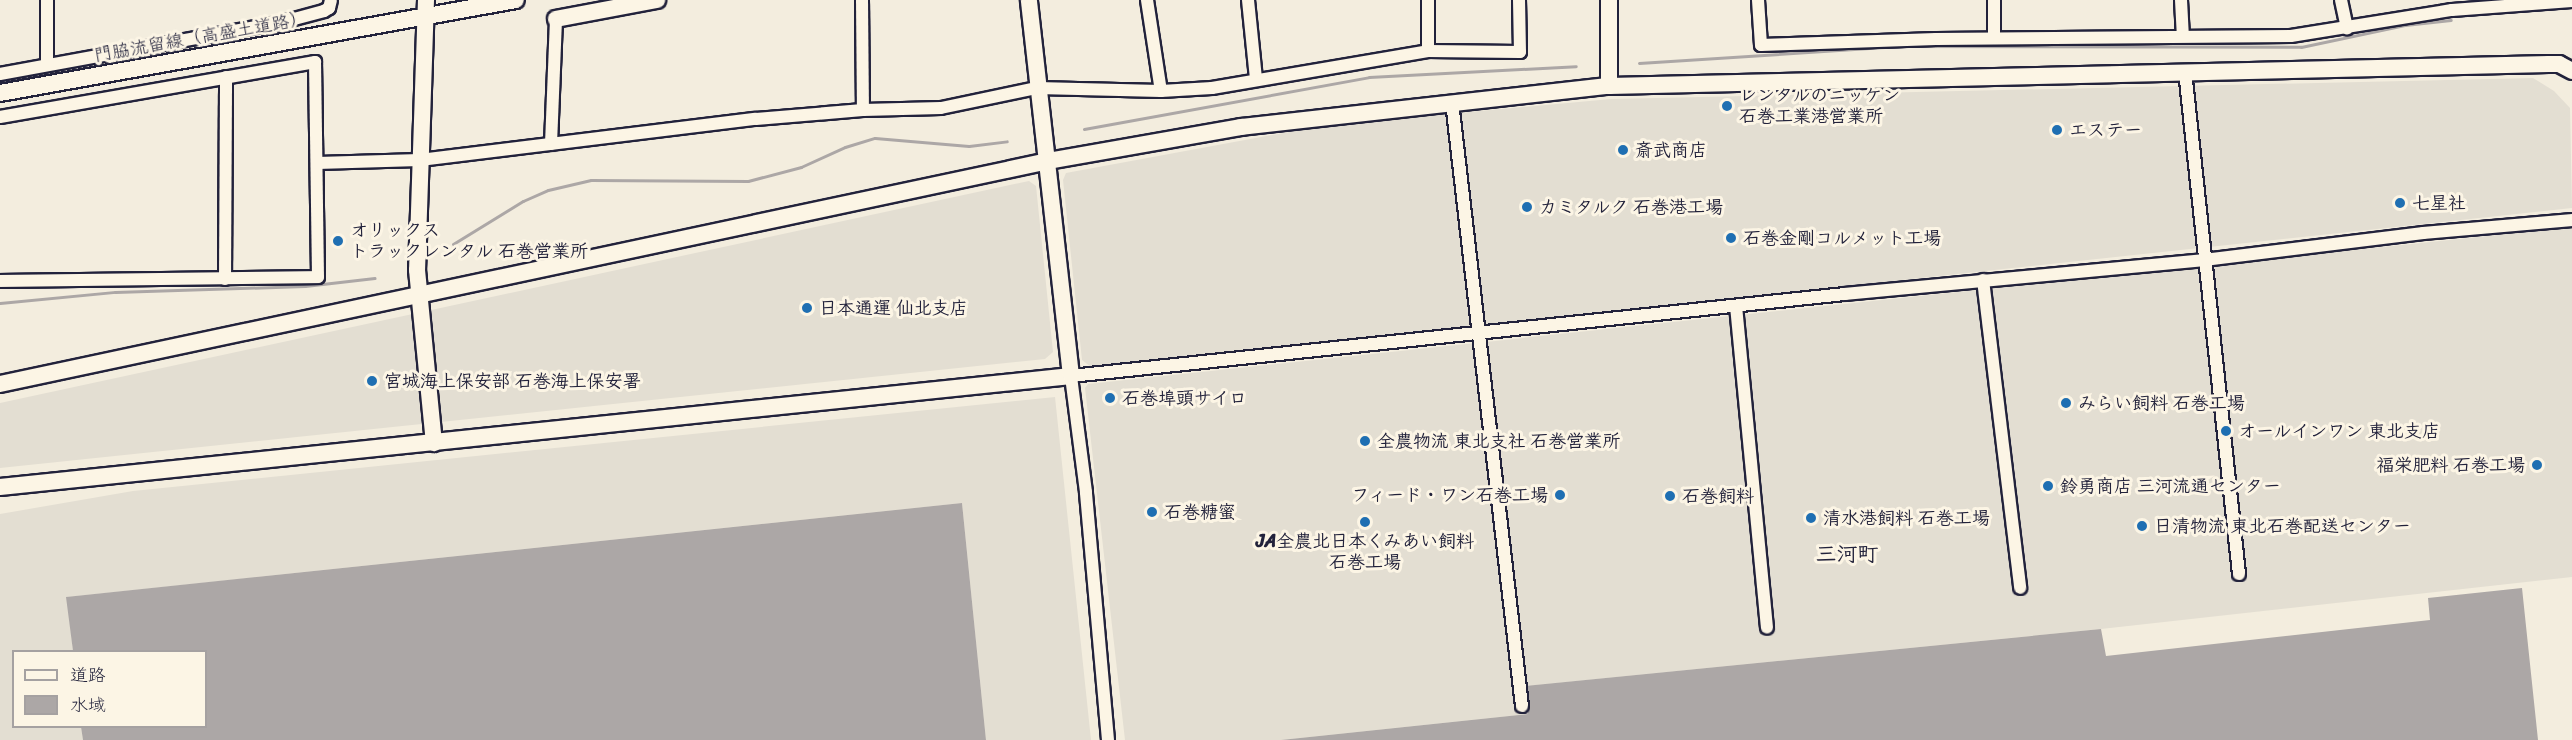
<!DOCTYPE html>
<meta charset="utf-8">
<style>
body{margin:0}
#map{position:relative;width:2572px;height:740px;overflow:hidden;background:#f3edde;font-family:Sriracha,"Klee One",sans-serif}
div>[style]{position:absolute}
[style*='--x']{left:calc(var(--x)*1px);top:calc(var(--y)*1px);width:calc(var(--w)*1px);rotate:calc(var(--a)*1deg)}
.built>*{inset:0;background:#e3ded2}
.water>*{inset:0;background:#aca7a6}
.stream>*{height:3px;margin:-1.5px;padding:0 1.5px;transform-origin:1.5px;border-radius:1.5px;background:#aca7a6}
.roads{filter:drop-shadow(2px 0 #22223b) drop-shadow(-2px 0 #22223b) drop-shadow(0 2px #22223b) drop-shadow(0 -2px #22223b)}
.street>*{height:12px;margin:-6px;padding:0 6px;transform-origin:6px;border-radius:6px;background:#fcf5e5}
.secondary>*{height:16px;margin:-8px;padding:0 8px;transform-origin:8px;border-radius:8px;background:#fcf5e5}
.dots>*{width:16px;height:16px;translate:-50% -50%;box-sizing:border-box;border:3px solid #fcf5e5;border-radius:50%}
span{translate:-50% -50%;white-space:nowrap;text-align:center;line-height:1.15;-webkit-text-stroke:6px #fcf5e5;paint-order:stroke}
.street-label{font-size:18px;color:#22223b}
.poi-label{font-size:18px;color:#22223b;font-weight:700}
.left{translate:0 -50%;text-align:left}
.right{translate:-100% -50%;text-align:right}
.quarter-label{font-size:21px;color:#22223b;font-weight:700}
.legend{position:absolute;left:12px;top:650px;width:195px;height:78px;box-sizing:border-box;background:#fcf5e5;border:2px solid #a5a1a1;margin:0;padding:8px 10px;list-style:none;font-size:18px;color:#22223b}
.legend li{display:flex;align-items:center;gap:12px;height:30px}
.legend b{width:30px;border:2px solid #a5a1a1}
</style>
<div id="map">
<div class="built">
<i style="clip-path:polygon(2533px 78px,2554px 91px,2570px 108px,2572px 208px,1091px 367px,1082px 360px,1063px 180px,1066px 173px,1327px 125px,1611px 99px)"></i>
<i style="clip-path:polygon(1029px 181px,1036px 186px,1053px 352px,1045px 359px,0 468px,0 403px)"></i>
<i style="clip-path:polygon(2572px 227px,2572px 577px,2101px 629px,1526px 686px,1528px 714px,1281px 740px,1125px 740px,1085px 388px,1088px 384px)"></i>
<i style="clip-path:polygon(1055px 397px,1091px 740px,986px 740px,962px 503px,67px 597px,73px 651px,14px 652px,14px 726px,81px 727px,83px 740px,0 740px,0 514px,133px 491px)"></i>
</div>
<div class="water">
<i style="clip-path:polygon(962px 503px,986px 740px,83px 740px,81px 727px,206px 726px,206px 652px,73px 651px,66px 597px)"></i>
<i style="clip-path:polygon(2522px 588px,2538px 740px,1281px 740px,1528px 714px,1525px 686px,2101px 629px,2106px 656px,2430px 620px,2428px 598px)"></i>
</div>
<div class="stream">
<i style="--x:1907;--y:46;--w:394;--a:0.1"></i>
<i style="--x:2301;--y:47;--w:106;--a:-11.9"></i>
<i style="--x:2405;--y:25;--w:46;--a:-6.2"></i>
<i style="--x:1639;--y:63;--w:250;--a:-3.7"></i>
<i style="--x:1084;--y:129;--w:290;--a:-10.3"></i>
<i style="--x:1369;--y:77;--w:207;--a:-3"></i>
<i style="--x:453;--y:244;--w:82;--a:-31.6"></i>
<i style="--x:523;--y:201;--w:27;--a:-24"></i>
<i style="--x:548;--y:190;--w:44;--a:-13.1"></i>
<i style="--x:591;--y:180;--w:157;--a:0.4"></i>
<i style="--x:748;--y:181;--w:55;--a:-14.8"></i>
<i style="--x:801;--y:167;--w:48;--a:-24.4"></i>
<i style="--x:845;--y:147;--w:31;--a:-17"></i>
<i style="--x:875;--y:138;--w:94;--a:4.9"></i>
<i style="--x:969;--y:146;--w:38;--a:-7"></i>
<i style="--x:0;--y:303;--w:116;--a:-5.5"></i>
<i style="--x:115;--y:292;--w:190;--a:-1.8"></i>
<i style="--x:305;--y:286;--w:70;--a:-6.5"></i>
</div>
<div class="roads">
<div class="street">
<i style="--x:47;--y:0;--w:65;--a:90"></i>
<i style="--x:862;--y:0;--w:110;--a:89.5"></i>
<i style="--x:1147;--y:0;--w:92;--a:81.3"></i>
<i style="--x:1248;--y:0;--w:79;--a:84.2"></i>
<i style="--x:1758;--y:0;--w:45;--a:86.2"></i>
<i style="--x:1761;--y:45;--w:175;--a:-2"></i>
<i style="--x:1936;--y:39;--w:355;--a:-0.5"></i>
<i style="--x:2291;--y:36;--w:163;--a:-9.2"></i>
<i style="--x:2452;--y:10;--w:120;--a:-4.3"></i>
<i style="--x:1994;--y:0;--w:38;--a:90"></i>
<i style="--x:2181;--y:0;--w:35;--a:87"></i>
<i style="--x:2341;--y:0;--w:29;--a:78"></i>
<i style="--x:1428;--y:51;--w:51;--a:-90"></i>
<i style="--x:2185;--y:71;--w:506;--a:83.87"></i>
<i style="--x:0;--y:74;--w:288;--a:-10.4"></i>
<i style="--x:283;--y:22;--w:42;--a:-15"></i>
<i style="--x:324;--y:11;--w:6;--a:-31"></i>
<i style="--x:329;--y:8;--w:8;--a:-76"></i>
<i style="--x:1452;--y:102;--w:608;--a:83.39"></i>
<i style="--x:0;--y:117;--w:320;--a:-9.9"></i>
<i style="--x:315;--y:62;--w:215;--a:89.2"></i>
<i style="--x:318;--y:277;--w:318;--a:179.3"></i>
<i style="--x:551;--y:144;--w:125;--a:-87.7"></i>
<i style="--x:317;--y:163;--w:103;--a:-1.7"></i>
<i style="--x:420;--y:160;--w:338;--a:-7"></i>
<i style="--x:756;--y:119;--w:107;--a:-4.8"></i>
<i style="--x:863;--y:110;--w:78;--a:-1.5"></i>
<i style="--x:941;--y:108;--w:98;--a:-11.8"></i>
<i style="--x:1037;--y:88;--w:124;--a:1.4"></i>
<i style="--x:1161;--y:91;--w:51;--a:-3.4"></i>
<i style="--x:1212;--y:88;--w:219;--a:-9.7"></i>
<i style="--x:1428;--y:51;--w:92;--a:0.6"></i>
<i style="--x:1520;--y:52;--w:52;--a:-91.1"></i>
<i style="--x:225;--y:279;--w:202;--a:-89.7"></i>
<i style="--x:1983;--y:280;--w:310;--a:83.1"></i>
<i style="--x:1736;--y:306;--w:323;--a:84.5"></i>
<i style="--x:1108;--y:740;--w:249;--a:-95.1"></i>
<i style="--x:1086;--y:492;--w:117;--a:-97.4"></i>
<i style="--x:1071;--y:376;--w:778;--a:-6.05"></i>
<i style="--x:1845;--y:294;--w:361;--a:-5.4"></i>
<i style="--x:2204;--y:260;--w:221;--a:-7"></i>
<i style="--x:2423;--y:233;--w:150;--a:-5"></i>
</div>
<div class="secondary">
<i style="--x:426;--y:0;--w:270;--a:91.9"></i>
<i style="--x:417;--y:270;--w:174;--a:84.4"></i>
<i style="--x:556;--y:19;--w:103;--a:-10.7"></i>
<i style="--x:1609;--y:86;--w:86;--a:-90"></i>
<i style="--x:0;--y:93;--w:524;--a:-10.22"></i>
<i style="--x:0;--y:384;--w:1071;--a:-12.01"></i>
<i style="--x:1048;--y:161;--w:196;--a:-10"></i>
<i style="--x:1241;--y:127;--w:370;--a:-6.4"></i>
<i style="--x:1609;--y:86;--w:940;--a:-1.34"></i>
<i style="--x:2549;--y:64;--w:10;--a:0"></i>
<i style="--x:2559;--y:64;--w:15;--a:28"></i>
<i style="--x:0;--y:487;--w:1077;--a:-5.92"></i>
<i style="--x:1071;--y:376;--w:378;--a:-96.4"></i>
</div>
</div>
<div class="dots">
<i style="left:1727px;top:106px;background:#1f6fb2"></i>
<i style="left:2057px;top:130px;background:#1f6fb2"></i>
<i style="left:1623px;top:150px;background:#1f6fb2"></i>
<i style="left:2400px;top:203px;background:#1f6fb2"></i>
<i style="left:1527px;top:207px;background:#1f6fb2"></i>
<i style="left:1731px;top:238px;background:#1f6fb2"></i>
<i style="left:338px;top:241px;background:#1f6fb2"></i>
<i style="left:807px;top:308px;background:#1f6fb2"></i>
<i style="left:372px;top:381px;background:#1f6fb2"></i>
<i style="left:1110px;top:398px;background:#1f6fb2"></i>
<i style="left:2066px;top:403px;background:#1f6fb2"></i>
<i style="left:2226px;top:431px;background:#1f6fb2"></i>
<i style="left:1365px;top:441px;background:#1f6fb2"></i>
<i style="left:2537px;top:465px;background:#1f6fb2"></i>
<i style="left:2048px;top:486px;background:#1f6fb2"></i>
<i style="left:1560px;top:495px;background:#1f6fb2"></i>
<i style="left:1670px;top:496px;background:#1f6fb2"></i>
<i style="left:1152px;top:512px;background:#1f6fb2"></i>
<i style="left:1811px;top:518px;background:#1f6fb2"></i>
<i style="left:1365px;top:522px;background:#1f6fb2"></i>
<i style="left:2142px;top:526px;background:#1f6fb2"></i>
</div>
<div class="street-label">
<span style="left:201px;top:37px;rotate:-10deg">門脇流留線（高盛土道路）</span>
</div>
<div class="poi-label">
<span class="left" style="left:1739px;top:106px">レンタルのニッケン<br>石巻工業港営業所</span>
<span class="left" style="left:2069px;top:130px">エステー</span>
<span class="left" style="left:1635px;top:150px">斎武商店</span>
<span class="left" style="left:2412px;top:203px">七星社</span>
<span class="left" style="left:1539px;top:207px">カミタルク 石巻港工場</span>
<span class="left" style="left:350px;top:241px">オリックス<br>トラックレンタル 石巻営業所</span>
<span class="left" style="left:1743px;top:238px">石巻金剛コルメット工場</span>
<span class="left" style="left:819px;top:308px">日本通運 仙北支店</span>
<span class="left" style="left:384px;top:381px">宮城海上保安部 石巻海上保安署</span>
<span class="left" style="left:1122px;top:398px">石巻埠頭サイロ</span>
<span class="left" style="left:2078px;top:403px">みらい飼料 石巻工場</span>
<span class="left" style="left:2238px;top:431px">オールインワン 東北支店</span>
<span class="left" style="left:1377px;top:441px">全農物流 東北支社 石巻営業所</span>
<span class="right" style="left:2525px;top:465px">福栄肥料 石巻工場</span>
<span class="left" style="left:2060px;top:486px">鈴勇商店 三河流通センター</span>
<span class="right" style="left:1548px;top:495px">フィード・ワン石巻工場</span>
<span class="left" style="left:1682px;top:496px">石巻飼料</span>
<span class="left" style="left:1164px;top:512px">石巻糖蜜</span>
<span class="left" style="left:1823px;top:518px">清水港飼料 石巻工場</span>
<span class="left" style="left:2154px;top:526px">日清物流 東北石巻配送センター</span>
<span style="left:1365px;top:552px">JA全農北日本くみあい飼料<br>石巻工場</span>
</div>
<div class="quarter-label">
<span style="left:1847px;top:554px">三河町</span>
</div>
<ul class="legend">
<li><b style="height:8px;background:#fcf5e5"></b>道路</li>
<li><b style="height:16px;background:#aca7a6"></b>水域</li>
</ul>
</div>
